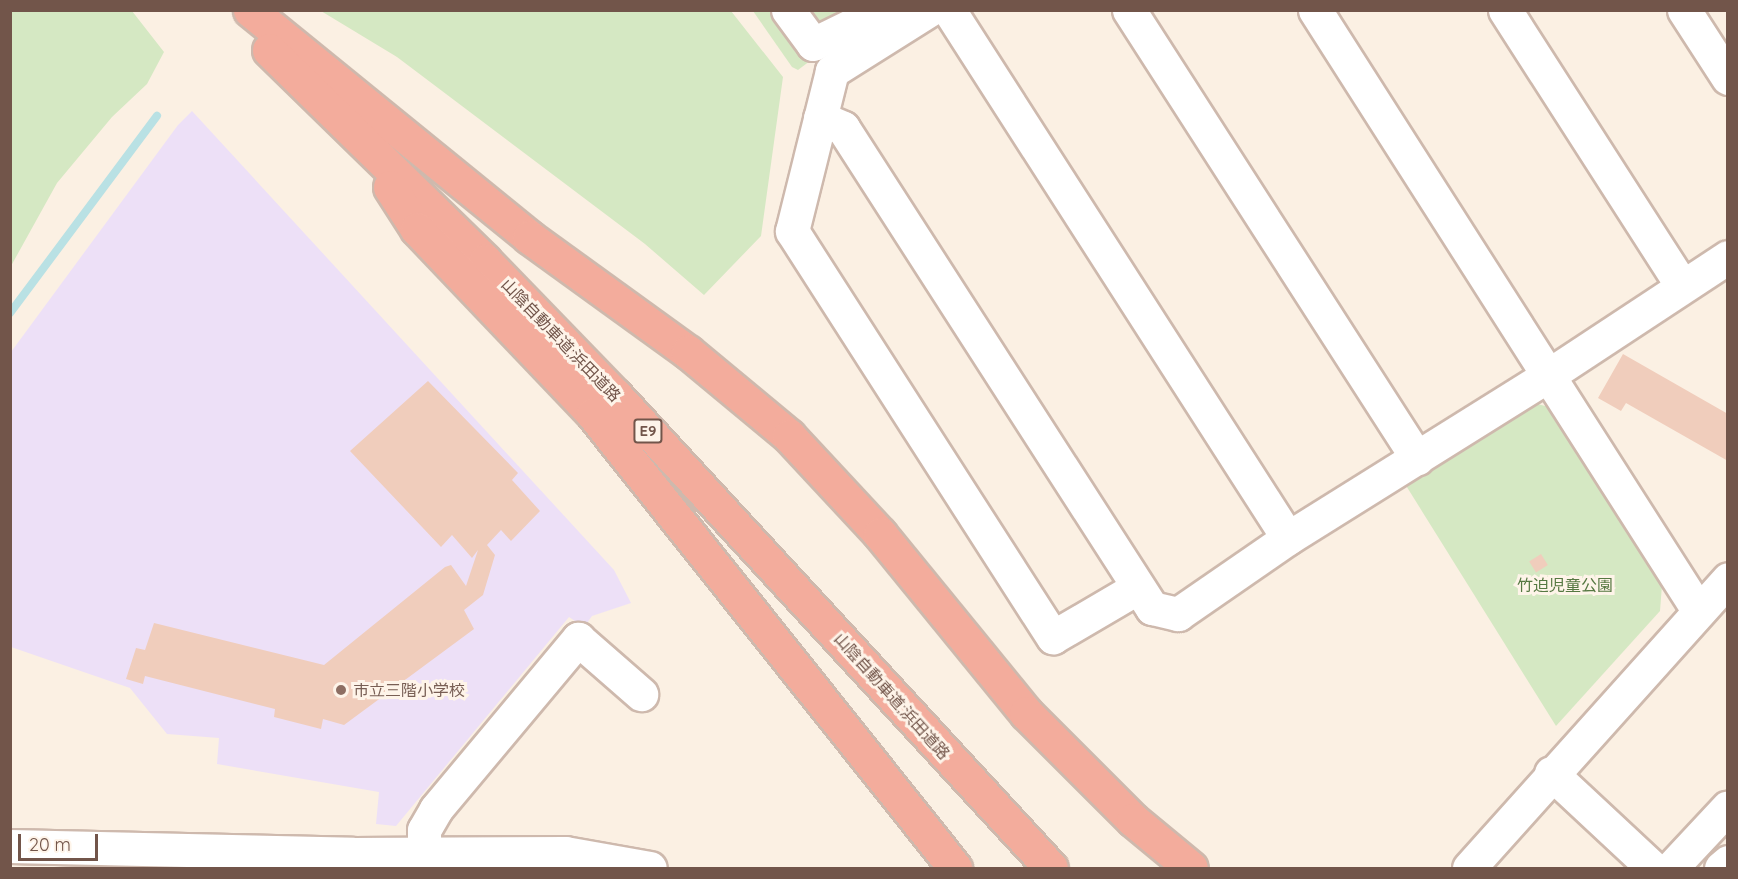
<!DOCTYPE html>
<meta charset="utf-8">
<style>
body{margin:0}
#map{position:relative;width:1738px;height:879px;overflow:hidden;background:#fbf0e3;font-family:Quicksand,"Noto Sans JP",sans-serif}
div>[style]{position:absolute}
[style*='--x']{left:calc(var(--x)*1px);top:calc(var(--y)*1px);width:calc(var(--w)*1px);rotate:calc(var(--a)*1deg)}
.education>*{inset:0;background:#ede0f7}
.green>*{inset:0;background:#d5e8c3}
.stream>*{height:8px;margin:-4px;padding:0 4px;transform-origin:4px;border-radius:4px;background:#b9e1e4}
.building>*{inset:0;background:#f0cdbc;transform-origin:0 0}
.roads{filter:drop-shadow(2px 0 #ceb9ad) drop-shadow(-2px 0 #ceb9ad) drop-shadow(0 2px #ceb9ad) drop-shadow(0 -2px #ceb9ad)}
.minor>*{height:33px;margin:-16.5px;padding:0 16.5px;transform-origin:16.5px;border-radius:16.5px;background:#fff}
.highway>*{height:33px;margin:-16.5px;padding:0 16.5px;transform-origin:16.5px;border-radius:16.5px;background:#f3ac9c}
.dots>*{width:16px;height:16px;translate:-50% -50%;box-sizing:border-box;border:3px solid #fef4e9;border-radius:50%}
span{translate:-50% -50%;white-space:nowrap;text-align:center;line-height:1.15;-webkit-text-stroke:6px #fef4e9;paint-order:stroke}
.shield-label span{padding:2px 4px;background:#fef4e9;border:2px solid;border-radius:4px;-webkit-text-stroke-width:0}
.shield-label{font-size:15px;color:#72554a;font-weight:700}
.street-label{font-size:16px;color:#72554a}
.park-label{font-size:16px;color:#567842}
.education-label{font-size:16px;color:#785e54}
.left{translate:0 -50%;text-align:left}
.frame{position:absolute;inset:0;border:12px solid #72554a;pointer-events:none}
.scale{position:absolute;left:18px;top:834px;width:80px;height:27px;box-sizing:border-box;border:3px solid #72554a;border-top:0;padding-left:8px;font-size:18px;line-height:21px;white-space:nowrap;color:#72554a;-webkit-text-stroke:4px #fef4e9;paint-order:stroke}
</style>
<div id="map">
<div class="education">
<i style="clip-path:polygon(192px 111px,614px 570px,631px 603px,592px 616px,584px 627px,569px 617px,396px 826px,376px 824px,379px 792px,217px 764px,219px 738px,167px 734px,130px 688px,11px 647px,11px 352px,178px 125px)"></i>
</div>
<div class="green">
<i style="clip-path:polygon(11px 10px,132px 11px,164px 52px,147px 84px,112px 117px,57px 183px,11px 266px)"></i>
<i style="clip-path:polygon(321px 11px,731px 11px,783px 77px,761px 236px,704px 295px,645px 244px,397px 57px)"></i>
<i style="clip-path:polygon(753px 11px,876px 11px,798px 70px,792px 67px)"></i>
<i style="clip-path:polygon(1530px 402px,1549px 407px,1662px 585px,1660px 611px,1556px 726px,1405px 484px)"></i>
</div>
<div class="stream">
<i style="--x:10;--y:313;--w:246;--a:-53.3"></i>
</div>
<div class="building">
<i style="clip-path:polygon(1623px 354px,1728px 414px,1728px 461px,1626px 403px,1621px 411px,1598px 398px)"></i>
<i style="clip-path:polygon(428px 381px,518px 473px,512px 480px,540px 511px,511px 541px,501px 530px,487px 545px,495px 555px,483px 595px,464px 610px,474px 629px,344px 725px,323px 719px,321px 729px,274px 717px,275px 709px,145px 676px,143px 684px,126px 679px,136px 648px,145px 650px,154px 623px,324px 665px,445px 567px,451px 565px,466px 586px,478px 550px,472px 558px,452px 535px,441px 547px,350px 451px)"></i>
<i style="left:1541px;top:554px;width:13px;height:14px;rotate:58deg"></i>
</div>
<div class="roads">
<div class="minor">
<i style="--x:788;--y:10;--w:42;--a:53.7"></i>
<i style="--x:813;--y:44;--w:78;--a:-25.9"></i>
<i style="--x:929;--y:10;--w:115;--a:147.8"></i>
<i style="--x:832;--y:71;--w:165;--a:104"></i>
<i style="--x:792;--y:231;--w:483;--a:57.3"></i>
<i style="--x:1053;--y:637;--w:97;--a:-30.3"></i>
<i style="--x:949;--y:10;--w:627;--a:57.3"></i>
<i style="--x:1129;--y:10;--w:533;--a:57.26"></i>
<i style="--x:1315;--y:10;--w:712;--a:57.45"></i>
<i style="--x:1505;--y:10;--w:328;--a:57.3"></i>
<i style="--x:1684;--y:10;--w:81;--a:57.1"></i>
<i style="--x:820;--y:118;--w:25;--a:23"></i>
<i style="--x:843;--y:128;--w:571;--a:57.23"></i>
<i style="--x:1152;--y:608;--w:27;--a:13"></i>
<i style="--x:1178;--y:614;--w:134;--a:-34.6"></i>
<i style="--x:1288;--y:538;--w:308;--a:-32"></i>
<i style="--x:1549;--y:375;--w:214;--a:-33.4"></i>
<i style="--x:1551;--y:773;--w:139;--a:43"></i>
<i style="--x:10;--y:846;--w:343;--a:1.3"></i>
<i style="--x:353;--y:854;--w:212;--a:-0.3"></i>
<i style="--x:565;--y:853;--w:86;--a:10"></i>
<i style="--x:424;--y:854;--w:24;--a:-90"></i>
<i style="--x:424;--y:830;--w:24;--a:-60"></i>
<i style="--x:436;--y:809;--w:222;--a:-50.1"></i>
<i style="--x:578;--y:639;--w:84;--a:41.1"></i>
<i style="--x:1469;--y:868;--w:388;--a:-48.1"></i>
<i style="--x:1671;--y:868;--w:83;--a:-46.9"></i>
<i style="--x:1721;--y:868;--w:9;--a:-41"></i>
</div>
<div class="highway">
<i style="--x:250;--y:10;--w:360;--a:39.1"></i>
<i style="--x:529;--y:237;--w:196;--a:35.9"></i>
<i style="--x:688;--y:352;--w:131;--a:39.7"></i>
<i style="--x:789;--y:436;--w:134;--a:47.1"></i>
<i style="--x:880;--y:534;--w:231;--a:50.8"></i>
<i style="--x:1026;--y:713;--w:151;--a:45"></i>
<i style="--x:1133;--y:820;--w:75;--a:39.6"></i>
<i style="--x:269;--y:50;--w:302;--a:44.3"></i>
<i style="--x:485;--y:261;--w:187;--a:45.9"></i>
<i style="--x:615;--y:395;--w:643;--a:47.33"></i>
<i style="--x:390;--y:187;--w:50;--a:57.3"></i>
<i style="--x:417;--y:229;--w:255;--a:46.4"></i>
<i style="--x:593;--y:414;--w:581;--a:51.43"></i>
</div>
</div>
<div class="dots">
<i style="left:341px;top:690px;background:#8d6e63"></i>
</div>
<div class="shield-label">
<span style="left:648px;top:431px">E9</span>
</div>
<div class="street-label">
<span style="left:561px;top:340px;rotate:46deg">山陰自動車道;浜田道路</span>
<span style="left:892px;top:696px;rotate:48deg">山陰自動車道;浜田道路</span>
</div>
<div class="park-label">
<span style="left:1565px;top:585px">竹迫児童公園</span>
</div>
<div class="education-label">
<span class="left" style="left:353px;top:690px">市立三階小学校</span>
</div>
<div class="frame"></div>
<div class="scale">20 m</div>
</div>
